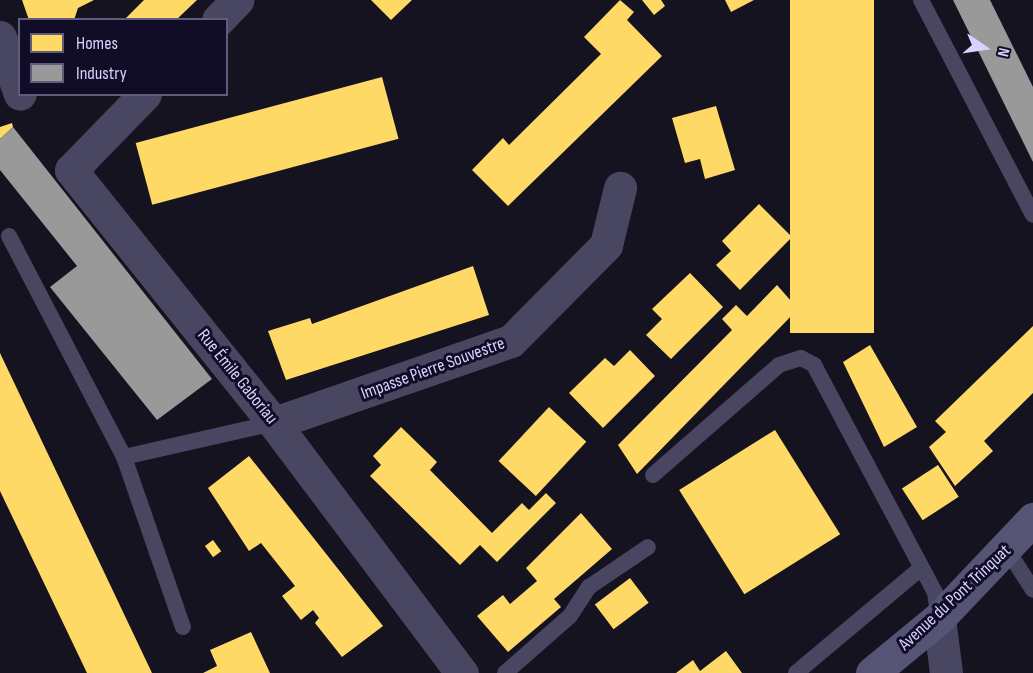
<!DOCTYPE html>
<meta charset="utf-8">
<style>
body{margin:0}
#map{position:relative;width:1033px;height:673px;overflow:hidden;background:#151320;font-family:"Sofia Sans Condensed",sans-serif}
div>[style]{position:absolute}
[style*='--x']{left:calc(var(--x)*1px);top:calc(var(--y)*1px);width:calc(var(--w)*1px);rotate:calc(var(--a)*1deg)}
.homes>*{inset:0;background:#ffd966;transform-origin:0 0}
.industry>*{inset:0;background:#999}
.lane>*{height:16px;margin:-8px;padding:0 8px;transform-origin:8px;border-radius:8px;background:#484661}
.street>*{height:33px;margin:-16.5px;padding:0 16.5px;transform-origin:16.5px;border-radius:16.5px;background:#484661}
.secondary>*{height:33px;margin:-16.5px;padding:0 16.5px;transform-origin:16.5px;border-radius:16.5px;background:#565474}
span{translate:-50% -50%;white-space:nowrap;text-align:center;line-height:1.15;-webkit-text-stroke:6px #110d26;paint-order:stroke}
.street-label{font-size:18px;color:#d7d2ff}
.legend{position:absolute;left:18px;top:18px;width:210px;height:78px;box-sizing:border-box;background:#110d26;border:2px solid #605c7d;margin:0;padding:8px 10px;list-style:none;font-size:18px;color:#d7d2ff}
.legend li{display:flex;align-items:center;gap:12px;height:30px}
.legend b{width:30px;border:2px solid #605c7d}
.north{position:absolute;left:955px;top:18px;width:60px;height:60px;-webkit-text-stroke:4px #110d26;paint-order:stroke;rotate:103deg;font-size:16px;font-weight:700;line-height:24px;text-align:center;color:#d7d2ff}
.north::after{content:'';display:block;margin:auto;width:21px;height:27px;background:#d7d2ff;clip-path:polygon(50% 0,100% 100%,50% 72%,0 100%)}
</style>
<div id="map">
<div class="homes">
<i style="clip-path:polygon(22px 0,94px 0,78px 8px,74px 20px,29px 20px)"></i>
<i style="clip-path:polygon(144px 0,197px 0,176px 20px,124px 20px)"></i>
<i style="clip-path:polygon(371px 0,412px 0,391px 20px)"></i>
<i style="clip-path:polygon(620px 0,634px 12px,627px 20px,662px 56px,508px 206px,472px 170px,503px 138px,509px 145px,601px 54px,584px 37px)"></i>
<i style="clip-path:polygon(642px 0,661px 0,665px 6px,654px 15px)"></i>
<i style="clip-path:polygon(725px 0,754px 0,731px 12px)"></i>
<i style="left:790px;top:0;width:84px;height:333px"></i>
<i style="left:382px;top:77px;width:64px;height:255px;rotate:75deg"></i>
<i style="clip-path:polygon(716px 106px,735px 170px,705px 179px,700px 159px,685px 163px,672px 118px)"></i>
<i style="clip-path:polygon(12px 123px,13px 127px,0 139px,0 127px)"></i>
<i style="clip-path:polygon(759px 204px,792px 237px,740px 290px,716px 265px,731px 251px,722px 241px)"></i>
<i style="clip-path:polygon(473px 266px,489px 315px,286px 380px,268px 331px,310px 318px,312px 324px)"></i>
<i style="clip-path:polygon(690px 273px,723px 307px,671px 359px,646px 335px,662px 319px,652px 309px)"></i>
<i style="clip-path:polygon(777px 285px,798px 309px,637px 474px,618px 445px,732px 330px,722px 319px,736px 305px,747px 316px)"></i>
<i style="clip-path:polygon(1033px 326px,1033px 393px,984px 441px,993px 451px,955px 486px,929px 447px,946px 432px,935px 421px)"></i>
<i style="clip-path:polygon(870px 345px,917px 427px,884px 447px,843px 362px)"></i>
<i style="clip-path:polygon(630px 350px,655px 376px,603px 428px,569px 393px,605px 358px,614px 366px)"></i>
<i style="clip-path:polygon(0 353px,152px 673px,87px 673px,0 491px)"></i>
<i style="left:549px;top:407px;width:51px;height:74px;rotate:43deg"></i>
<i style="clip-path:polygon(401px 427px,437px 462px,430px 470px,492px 533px,522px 503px,529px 510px,546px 493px,556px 503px,497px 562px,480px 545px,460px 565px,370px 476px,381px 465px,373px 456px)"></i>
<i style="left:775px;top:430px;width:123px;height:113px;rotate:58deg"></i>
<i style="clip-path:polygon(249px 456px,383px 626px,342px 657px,315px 623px,319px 618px,313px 610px,301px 620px,282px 596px,295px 586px,261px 543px,249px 551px,208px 488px)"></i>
<i style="left:938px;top:465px;width:38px;height:43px;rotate:57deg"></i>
<i style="clip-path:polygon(581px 513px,612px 549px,554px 599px,561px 607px,508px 652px,477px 616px,503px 595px,510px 604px,537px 581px,526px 568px)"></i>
<i style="left:213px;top:540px;width:14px;height:10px;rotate:54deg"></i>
<i style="left:630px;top:578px;width:31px;height:44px;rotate:53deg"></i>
<i style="clip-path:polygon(251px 632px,270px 673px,203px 673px,217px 666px,210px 650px)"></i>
<i style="clip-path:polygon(726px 651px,742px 673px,676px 673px,693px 660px,700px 671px)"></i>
</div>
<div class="industry">
<i style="clip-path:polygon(953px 0,990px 0,1033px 87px,1033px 162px)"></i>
<i style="clip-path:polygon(13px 127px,212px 379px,157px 420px,50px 287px,77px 266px,0 170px,0 139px)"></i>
</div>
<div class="lane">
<i style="--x:921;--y:0;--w:242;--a:62.5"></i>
<i style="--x:9;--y:236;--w:249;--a:62.5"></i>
<i style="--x:124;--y:457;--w:180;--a:70.9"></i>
<i style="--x:124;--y:457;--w:154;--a:-12.8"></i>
<i style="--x:653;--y:475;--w:167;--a:-41.1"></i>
<i style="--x:779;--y:365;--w:23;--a:-18"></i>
<i style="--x:801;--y:358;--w:15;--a:28"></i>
<i style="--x:814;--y:365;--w:258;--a:62"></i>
<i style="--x:935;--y:593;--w:25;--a:81"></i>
<i style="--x:1008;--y:551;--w:46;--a:57.3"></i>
<i style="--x:505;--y:673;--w:86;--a:-41.2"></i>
<i style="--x:570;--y:616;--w:35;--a:-57"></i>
<i style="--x:589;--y:587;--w:71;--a:-34.1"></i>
<i style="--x:796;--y:673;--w:162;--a:-40"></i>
</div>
<div class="street">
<i style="--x:218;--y:20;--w:28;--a:-46"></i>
<i style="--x:0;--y:37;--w:60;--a:70.7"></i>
<i style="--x:145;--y:94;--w:106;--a:134.2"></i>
<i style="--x:71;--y:170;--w:324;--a:51.3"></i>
<i style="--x:274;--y:423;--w:313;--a:53.1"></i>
<i style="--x:274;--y:423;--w:251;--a:-19.1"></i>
<i style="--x:511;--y:341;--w:135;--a:-45.3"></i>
<i style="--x:606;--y:245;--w:59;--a:-76.2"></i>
<i style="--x:939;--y:618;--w:55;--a:82.7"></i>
</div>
<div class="secondary">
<i style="--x:872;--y:673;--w:87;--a:-39.4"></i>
<i style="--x:939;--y:618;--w:137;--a:-46.5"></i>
</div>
<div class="street-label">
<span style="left:433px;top:369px;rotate:-20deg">Impasse Pierre Souvestre</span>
<span style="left:237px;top:377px;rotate:51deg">Rue Émile Gaboriau</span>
<span style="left:955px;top:598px;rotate:-43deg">Avenue du Pont Trinquat</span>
</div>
<ul class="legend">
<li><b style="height:16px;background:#ffd966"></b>Homes</li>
<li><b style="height:16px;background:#999"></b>Industry</li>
</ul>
<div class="north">N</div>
</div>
